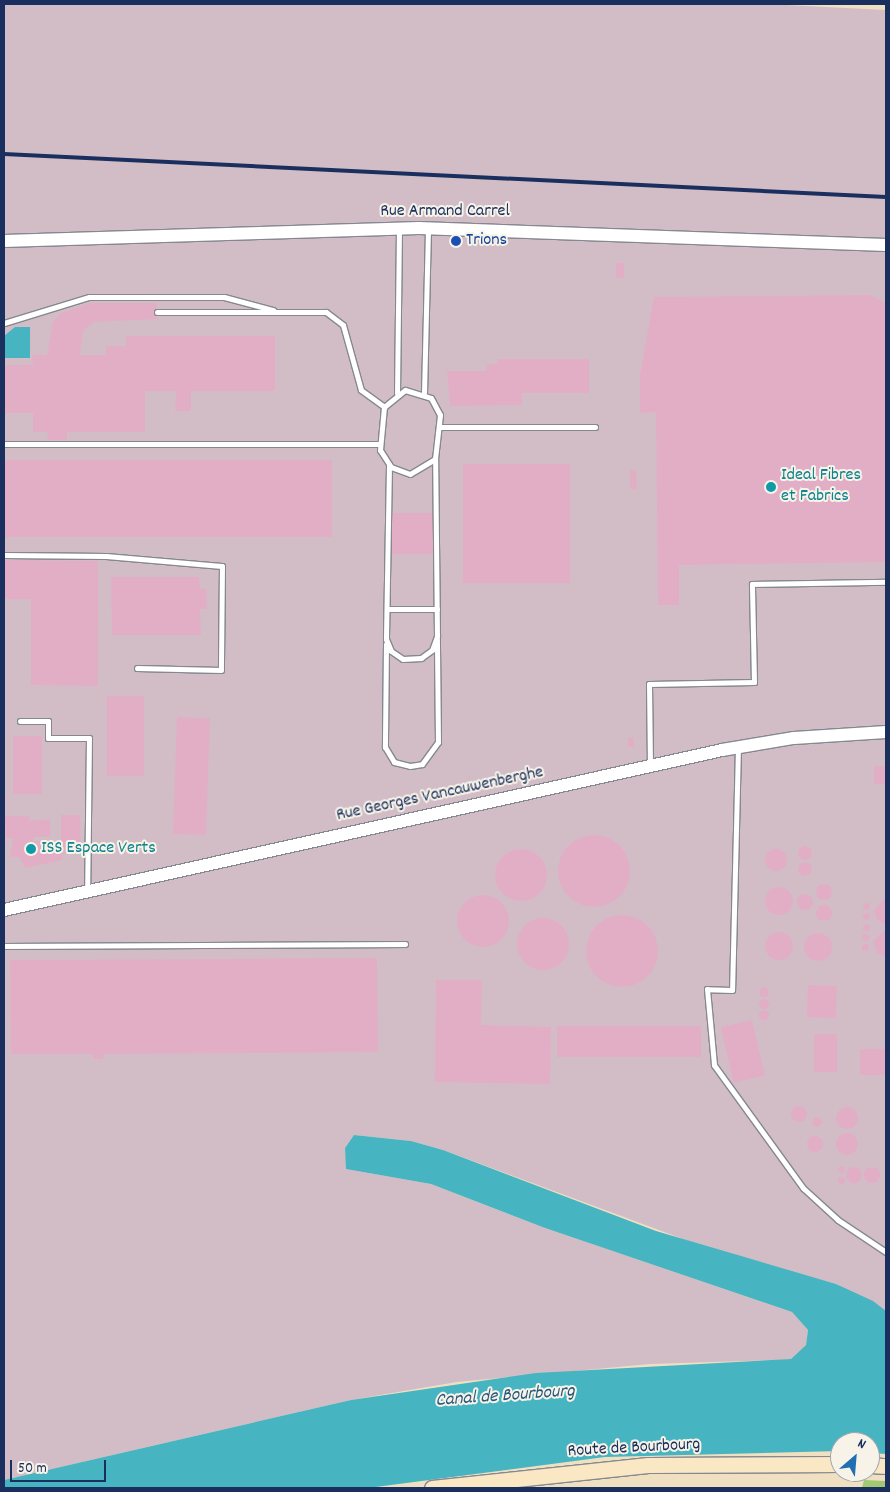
<!DOCTYPE html>
<style>
body{margin:0}
#map{position:relative;width:890px;height:1492px;overflow:hidden;background:#efe0c1;font-family:Dekko,sans-serif}
div>[style]{position:absolute}
[style*='--x']{left:calc(var(--x)*1px);top:calc(var(--y)*1px);width:calc(var(--w)*1px);rotate:calc(var(--a)*1deg)}
.industrial>*{inset:0;background:#d2bdc7}
.green>*{inset:0;background:#a2c873}
.water>*{inset:0;background:#46b4c1}
.building>*{inset:0;background:#e2aec6;transform-origin:0 0}
.round{border-radius:50%}
.roads{filter:drop-shadow(1px 0 #858890) drop-shadow(-1px 0 #858890) drop-shadow(0 1px #858890) drop-shadow(0 -1px #858890)}
.service>*{height:5px;margin:-2.5px;padding:0 2.5px;transform-origin:2.5px;border-radius:2.5px;background:#fff}
.tertiary>*{height:12px;margin:-6px;padding:0 6px;transform-origin:6px;border-radius:6px;background:#fff}
.secondary>*{height:15px;margin:-7.5px;padding:0 7.5px;transform-origin:7.5px;border-radius:7.5px;background:#fae7c3}
.rail>*{height:4px;margin:-2px;padding:0 2px;transform-origin:2px;border-radius:2px;background:#1b2f5e}
.dots>*{width:14px;height:14px;translate:-50% -50%;box-sizing:border-box;border:2px solid #f7f3e8;border-radius:50%}
span{translate:-50% -50%;white-space:nowrap;text-align:center;line-height:1.15;-webkit-text-stroke:4px #f7f3e8;paint-order:stroke}
.street-label{font-size:18px;color:#1b2f5e}
.transit-label{font-size:18px;color:#164399}
.left{translate:0 -50%;text-align:left}
.culture-label{font-size:18px;color:#0d838f}
.water-label{font-size:19px;color:#28577c;font-style:italic}
.frame{position:absolute;inset:0;border:5px solid #1b2f5e;pointer-events:none}
.north{position:absolute;left:830px;top:1432px;width:50px;height:50px;box-sizing:border-box;background:#f7f3e8;border:1px solid #9fa5b1;border-radius:50%;rotate:27deg;font-size:14px;font-weight:700;line-height:20px;text-align:center;color:#1b2f5e}
.north::after{content:'';display:block;margin:auto;width:18px;height:22px;background:#1f6fb2;clip-path:polygon(50% 0,100% 100%,50% 72%,0 100%)}
.scale{position:absolute;left:10px;top:1460px;width:96px;height:22px;box-sizing:border-box;border:2px solid #1b2f5e;border-top:0;padding-left:6px;font-size:15px;line-height:18px;white-space:nowrap;color:#1b2f5e;-webkit-text-stroke:4px #f7f3e8;paint-order:stroke}
</style>
<div id="map">
<div class="industrial">
<i style="clip-path:polygon(4px 4px,766px 4px,886px 10px,886px 1311px,836px 1284px,718px 1252px,443px 1150px,411px 1141px,354px 1135px,345px 1148px,347px 1169px,431px 1184px,545px 1228px,792px 1312px,808px 1330px,806px 1345px,791px 1359px,780px 1360px,650px 1364px,457px 1382px,351px 1400px,4px 1480px)"></i>
</div>
<div class="green">
<i style="clip-path:polygon(864px 1480px,886px 1481px,886px 1488px,862px 1488px)"></i>
</div>
<div class="water">
<i style="clip-path:polygon(15px 327px,30px 327px,30px 358px,4px 358px,4px 336px)"></i>
<i style="clip-path:polygon(354px 1135px,411px 1141px,443px 1150px,656px 1231px,836px 1284px,873px 1301px,886px 1311px,886px 1454px,870px 1453px,870px 1442px,840px 1442px,840px 1451px,605px 1457px,368px 1488px,4px 1488px,4px 1480px,351px 1400px,536px 1373px,791px 1359px,806px 1345px,808px 1330px,792px 1312px,545px 1228px,431px 1184px,346px 1169px,345px 1148px)"></i>
</div>
<div class="building">
<i style="left:616px;top:263px;width:8px;height:15px"></i>
<i style="clip-path:polygon(870px 295px,886px 303px,886px 562px,679px 565px,679px 605px,658px 605px,656px 412px,640px 413px,640px 375px,654px 297px)"></i>
<i style="clip-path:polygon(89px 303px,157px 303px,157px 319px,94px 322px,83px 331px,80px 355px,106px 355px,106px 346px,126px 346px,126px 336px,275px 336px,275px 391px,191px 391px,191px 411px,175px 411px,176px 391px,145px 391px,145px 432px,67px 432px,67px 440px,48px 440px,47px 432px,33px 432px,33px 413px,4px 413px,4px 365px,33px 365px,32px 355px,47px 355px,53px 322px,61px 313px)"></i>
<i style="clip-path:polygon(498px 359px,589px 359px,589px 393px,522px 393px,522px 405px,450px 406px,447px 371px,487px 371px,487px 364px,498px 364px)"></i>
<i style="left:4px;top:460px;width:328px;height:77px"></i>
<i style="left:570px;top:464px;width:119px;height:107px;rotate:90deg"></i>
<i style="clip-path:polygon(630px 470px,636px 470px,637px 489px,630px 489px)"></i>
<i style="left:390px;top:513px;width:43px;height:41px"></i>
<i style="clip-path:polygon(4px 560px,98px 561px,98px 686px,31px 685px,31px 599px,4px 599px)"></i>
<i style="clip-path:polygon(111px 577px,199px 577px,200px 589px,206px 588px,207px 609px,200px 609px,201px 635px,112px 635px)"></i>
<i style="left:144px;top:696px;width:80px;height:37px;rotate:90deg"></i>
<i style="left:177px;top:717px;width:33px;height:117px;rotate:2deg"></i>
<i style="left:13px;top:736px;width:29px;height:58px"></i>
<i style="clip-path:polygon(633px 737px,634px 747px,628px 747px,628px 738px)"></i>
<i style="left:874px;top:766px;width:12px;height:18px"></i>
<i style="clip-path:polygon(61px 815px,80px 815px,81px 853px,62px 854px,62px 860px,25px 868px,19px 857px,10px 857px,13px 838px,6px 838px,5px 816px,29px 816px,29px 821px,50px 819px,50px 837px,33px 837px,33px 841px,55px 841px,55px 849px,61px 849px)"></i>
<i class="round" style="left:558px;top:835px;width:72px;height:72px"></i>
<i class="round" style="left:798px;top:846px;width:14px;height:14px"></i>
<i class="round" style="left:765px;top:849px;width:22px;height:22px"></i>
<i class="round" style="left:495px;top:849px;width:52px;height:52px"></i>
<i class="round" style="left:798px;top:862px;width:14px;height:14px"></i>
<i class="round" style="left:816px;top:884px;width:16px;height:16px"></i>
<i class="round" style="left:765px;top:887px;width:28px;height:28px"></i>
<i class="round" style="left:797px;top:894px;width:16px;height:16px"></i>
<i class="round" style="left:457px;top:895px;width:52px;height:52px"></i>
<i style="clip-path:polygon(886px 897px,886px 925px,877px 920px,874px 910px)"></i>
<i class="round" style="left:862.5px;top:902.5px;width:7px;height:7px"></i>
<i class="round" style="left:816px;top:905px;width:16px;height:16px"></i>
<i class="round" style="left:862.5px;top:912.5px;width:7px;height:7px"></i>
<i class="round" style="left:586px;top:915px;width:72px;height:72px"></i>
<i class="round" style="left:517px;top:918px;width:52px;height:52px"></i>
<i class="round" style="left:862.5px;top:923.5px;width:7px;height:7px"></i>
<i style="clip-path:polygon(886px 929px,886px 957px,877px 953px,873px 941px)"></i>
<i class="round" style="left:765px;top:932px;width:28px;height:28px"></i>
<i class="round" style="left:804px;top:933px;width:28px;height:28px"></i>
<i class="round" style="left:861.5px;top:933.5px;width:7px;height:7px"></i>
<i class="round" style="left:861.5px;top:943.5px;width:7px;height:7px"></i>
<i style="clip-path:polygon(377px 958px,378px 1052px,104px 1054px,103px 1059px,93px 1059px,93px 1054px,11px 1054px,10px 960px)"></i>
<i style="clip-path:polygon(436px 980px,482px 980px,481px 1025px,551px 1027px,550px 1084px,435px 1082px)"></i>
<i style="left:808px;top:985px;width:29px;height:32px;rotate:2deg"></i>
<i class="round" style="left:759px;top:987px;width:10px;height:10px"></i>
<i class="round" style="left:759px;top:999px;width:10px;height:10px"></i>
<i class="round" style="left:759px;top:1010px;width:10px;height:10px"></i>
<i style="left:752px;top:1020px;width:57px;height:32px;rotate:77deg"></i>
<i style="left:557px;top:1026px;width:144px;height:31px"></i>
<i style="left:814px;top:1034px;width:23px;height:38px"></i>
<i style="left:860px;top:1049px;width:26px;height:26px"></i>
<i class="round" style="left:791px;top:1106px;width:16px;height:16px"></i>
<i class="round" style="left:836px;top:1107px;width:22px;height:22px"></i>
<i class="round" style="left:812px;top:1117px;width:10px;height:10px"></i>
<i class="round" style="left:836px;top:1133px;width:22px;height:22px"></i>
<i class="round" style="left:807px;top:1136px;width:16px;height:16px"></i>
<i class="round" style="left:837.5px;top:1165.5px;width:7px;height:7px"></i>
<i class="round" style="left:846px;top:1167px;width:16px;height:16px"></i>
<i class="round" style="left:864px;top:1167px;width:16px;height:16px"></i>
<i class="round" style="left:837.5px;top:1176.5px;width:7px;height:7px"></i>
</div>
<div class="roads">
<div class="service">
<i style="--x:157;--y:312;--w:169;--a:0"></i>
<i style="--x:326;--y:312;--w:21;--a:37"></i>
<i style="--x:343;--y:325;--w:67;--a:74.5"></i>
<i style="--x:361;--y:390;--w:29;--a:36"></i>
<i style="--x:4;--y:323;--w:89;--a:-17"></i>
<i style="--x:89;--y:297;--w:135;--a:0"></i>
<i style="--x:224;--y:297;--w:51;--a:14.9"></i>
<i style="--x:405;--y:390;--w:27;--a:17"></i>
<i style="--x:431;--y:398;--w:19;--a:62"></i>
<i style="--x:440;--y:415;--w:44;--a:96.5"></i>
<i style="--x:435;--y:459;--w:29;--a:149"></i>
<i style="--x:410;--y:474;--w:20;--a:-160"></i>
<i style="--x:391;--y:467;--w:20;--a:-123"></i>
<i style="--x:380;--y:450;--w:43;--a:-84.7"></i>
<i style="--x:384;--y:407;--w:27;--a:-39"></i>
<i style="--x:397;--y:393;--w:164;--a:-89.3"></i>
<i style="--x:424;--y:393;--w:165;--a:-88.6"></i>
<i style="--x:440;--y:427;--w:155;--a:0"></i>
<i style="--x:4;--y:444;--w:376;--a:0"></i>
<i style="--x:389;--y:465;--w:174;--a:91"></i>
<i style="--x:386;--y:639;--w:13;--a:67"></i>
<i style="--x:391;--y:651;--w:14;--a:34"></i>
<i style="--x:403;--y:659;--w:18;--a:-3"></i>
<i style="--x:421;--y:658;--w:14;--a:-36"></i>
<i style="--x:432;--y:650;--w:15;--a:-70"></i>
<i style="--x:437;--y:636;--w:177;--a:-90.6"></i>
<i style="--x:4;--y:555;--w:102;--a:0.6"></i>
<i style="--x:106;--y:556;--w:116;--a:4.9"></i>
<i style="--x:222;--y:566;--w:104;--a:90.6"></i>
<i style="--x:221;--y:670;--w:84;--a:-178.6"></i>
<i style="--x:387;--y:609;--w:50;--a:0"></i>
<i style="--x:386;--y:644;--w:103;--a:90.6"></i>
<i style="--x:385;--y:747;--w:17;--a:59"></i>
<i style="--x:394;--y:762;--w:16;--a:14"></i>
<i style="--x:410;--y:766;--w:12;--a:-9"></i>
<i style="--x:422;--y:764;--w:27;--a:-54"></i>
<i style="--x:438;--y:742;--w:103;--a:-90.6"></i>
<i style="--x:20;--y:721;--w:28;--a:0"></i>
<i style="--x:48;--y:721;--w:17;--a:90"></i>
<i style="--x:48;--y:738;--w:41;--a:0"></i>
<i style="--x:89;--y:738;--w:153;--a:90.7"></i>
<i style="--x:738;--y:747;--w:243;--a:91.4"></i>
<i style="--x:732;--y:990;--w:25;--a:-178"></i>
<i style="--x:707;--y:989;--w:76;--a:84.7"></i>
<i style="--x:714;--y:1065;--w:152;--a:54.1"></i>
<i style="--x:803;--y:1188;--w:47;--a:42.4"></i>
<i style="--x:838;--y:1220;--w:58;--a:33.7"></i>
<i style="--x:650;--y:766;--w:82;--a:-90.7"></i>
<i style="--x:649;--y:684;--w:105;--a:-1.1"></i>
<i style="--x:754;--y:682;--w:98;--a:-91.2"></i>
<i style="--x:752;--y:584;--w:134;--a:-0.9"></i>
<i style="--x:4;--y:946;--w:401;--a:-0.3"></i>
</div>
<div class="tertiary">
<i style="--x:4;--y:241;--w:415;--a:-1.8"></i>
<i style="--x:419;--y:228;--w:467;--a:2.1"></i>
<i style="--x:4;--y:910;--w:736;--a:-12.56"></i>
<i style="--x:722;--y:750;--w:73;--a:-9.5"></i>
<i style="--x:794;--y:738;--w:92;--a:-3.7"></i>
</div>
<div class="secondary">
<i style="--x:870;--y:1465;--w:16;--a:4"></i>
<i style="--x:432;--y:1488;--w:217;--a:-6.1"></i>
<i style="--x:648;--y:1465;--w:192;--a:-0.3"></i>
</div>
</div>
<div class="rail">
<i style="--x:4;--y:154;--w:883;--a:2.79"></i>
</div>
<div class="dots">
<i style="left:456px;top:241px;background:#1a4fb4"></i>
<i style="left:771px;top:487px;background:#0f9aa8"></i>
<i style="left:31px;top:849px;background:#0f9aa8"></i>
</div>
<div class="street-label">
<span style="left:445px;top:212px">Rue Armand Carrel</span>
<span style="left:440px;top:795px;rotate:-12deg">Rue Georges Vancauwenberghe</span>
<span style="left:634px;top:1449px;rotate:-3deg">Route de Bourbourg</span>
</div>
<div class="transit-label">
<span class="left" style="left:466px;top:241px">Trions</span>
</div>
<div class="culture-label">
<span class="left" style="left:781px;top:487px">Ideal Fibres<br>et Fabrics</span>
<span class="left" style="left:41px;top:849px">ISS Espace Verts</span>
</div>
<div class="water-label">
<span style="left:505px;top:1397px;rotate:-4deg">Canal de Bourbourg</span>
</div>
<div class="frame"></div>
<div class="north">N</div>
<div class="scale">50 m</div>
</div>
